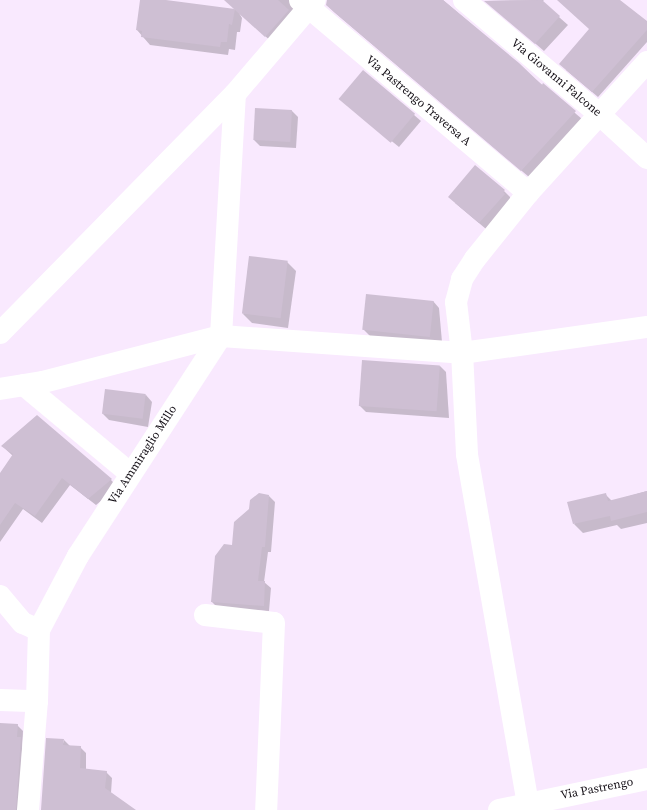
<!DOCTYPE html>
<style>
body{margin:0}
#map{position:relative;width:647px;height:810px;overflow:hidden;background:#f9e9fe;font-family:"Source Serif 4",serif}
div>[style]{position:absolute}
[style*='--x']{left:calc(var(--x)*1px);top:calc(var(--y)*1px);width:calc(var(--w)*1px);rotate:calc(var(--a)*1deg)}
.shadow>*{inset:0;background:#0003}
.building>*{inset:0;background:#cebfd3;transform-origin:0 0}
.minor>*{height:22px;margin:-11px;padding:0 11px;transform-origin:11px;border-radius:11px;background:#fff}
span{translate:-50% -50%;white-space:nowrap;text-align:center;line-height:1.15;-webkit-text-stroke:3px #fff;paint-order:stroke}
.street-label{font-size:12px;color:#130e15}
</style>
<div id="map">
<div class="shadow">
<i style="clip-path:polygon(141px 0,237px 10px,238px 0,297px 0,297px 15px,273px 43px,239px 13px,242px 18px,240px 32px,237px 32px,235px 50px,229px 49px,228px 55px,150px 45px,137px 30px)"></i>
<i style="clip-path:polygon(327px 0,443px 0,582px 119px,529px 177px,334px 12px,327px 5px)"></i>
<i style="clip-path:polygon(544px 0,542px 2px,568px 25px,544px 51px,486px 1px)"></i>
<i style="clip-path:polygon(571px 0,618px 0,647px 23px,647px 42px,598px 97px,566px 70px,590px 29px)"></i>
<i style="clip-path:polygon(363px 71px,421px 121px,399px 147px,347px 105px)"></i>
<i style="clip-path:polygon(256px 109px,292px 111px,298px 117px,296px 148px,260px 146px,254px 140px)"></i>
<i style="clip-path:polygon(504px 191px,510px 197px,510px 201px,486px 229px,455px 203px)"></i>
<i style="clip-path:polygon(287px 262px,296px 271px,288px 328px,252px 323px,243px 314px)"></i>
<i style="clip-path:polygon(433px 301px,439px 308px,442px 342px,370px 336px,363px 329px)"></i>
<i style="clip-path:polygon(440px 366px,446px 372px,449px 418px,366px 412px,360px 406px)"></i>
<i style="clip-path:polygon(146px 395px,152px 402px,148px 427px,109px 420px,103px 414px)"></i>
<i style="clip-path:polygon(2px 446px,111px 480px,118px 487px,96px 505px,70px 485px,42px 523px,23px 509px,0 542px,0 474px,13px 456px)"></i>
<i style="clip-path:polygon(647px 491px,647px 523px,621px 529px,617px 525px,583px 533px,574px 524px,605px 494px,612px 501px)"></i>
<i style="clip-path:polygon(269px 496px,275px 502px,271px 552px,268px 552px,264px 582px,271px 588px,269px 611px,218px 608px,212px 602px,233px 546px)"></i>
<i style="clip-path:polygon(0 724px,17px 725px,23px 731px,19px 810px,0 810px)"></i>
<i style="clip-path:polygon(64px 740px,70px 746px,80px 747px,86px 753px,86px 770px,106px 772px,112px 778px,111px 793px,134px 810px,43px 810px)"></i>
</div>
<div class="building">
<i style="clip-path:polygon(140px 0,166px 0,235px 9px,232px 25px,229px 24px,227px 42px,221px 42px,220px 47px,141px 37px,142px 31px,136px 30px)"></i>
<i style="clip-path:polygon(224px 0,278px 0,289px 10px,265px 37px)"></i>
<i style="clip-path:polygon(327px 0,443px 0,519px 63px,542px 85px,543px 83px,576px 111px,521px 171px,326px 5px)"></i>
<i style="clip-path:polygon(542px 0,560px 16px,535px 44px,484px 1px)"></i>
<i style="clip-path:polygon(557px 0,620px 0,647px 21px,647px 30px,592px 92px,559px 64px,589px 29px)"></i>
<i style="left:363px;top:70px;width:68px;height:38px;rotate:40deg"></i>
<i style="left:255px;top:108px;width:37px;height:32px;rotate:3deg"></i>
<i style="clip-path:polygon(475px 165px,505px 190px,503px 192px,505px 194px,479px 223px,448px 197px)"></i>
<i style="left:249px;top:256px;width:39px;height:58px;rotate:7deg"></i>
<i style="left:366px;top:294px;width:68px;height:36px;rotate:6deg"></i>
<i style="left:362px;top:360px;width:78px;height:46px;rotate:4deg"></i>
<i style="left:105px;top:389px;width:41px;height:25px;rotate:7deg"></i>
<i style="clip-path:polygon(37px 415px,112px 479px,88px 499px,62px 478px,35px 516px,15px 503px,0 525px,0 473px,13px 454px,1px 446px)"></i>
<i style="clip-path:polygon(647px 491px,647px 512px,611px 521px,610px 516px,573px 524px,567px 502px,606px 493px,608px 501px)"></i>
<i style="clip-path:polygon(259px 493px,269px 495px,265px 547px,262px 547px,258px 581px,265px 581px,264px 606px,211px 602px,215px 556px,224px 544px,232px 545px,234px 522px,249px 509px,250px 500px)"></i>
<i style="clip-path:polygon(0 723px,18px 724px,17px 737px,21px 737px,16px 810px,0 810px)"></i>
<i style="clip-path:polygon(46px 738px,64px 739px,63px 745px,81px 746px,80px 768px,107px 771px,105px 788px,136px 810px,41px 810px)"></i>
</div>
<div class="minor">
<i style="--x:300;--y:0;--w:299;--a:40.2"></i>
<i style="--x:464;--y:0;--w:178;--a:40.2"></i>
<i style="--x:600;--y:115;--w:64;--a:42.5"></i>
<i style="--x:0;--y:333;--w:335;--a:-45.5"></i>
<i style="--x:235;--y:94;--w:123;--a:-49.6"></i>
<i style="--x:24;--y:385;--w:139;--a:39.8"></i>
<i style="--x:0;--y:389;--w:44;--a:-9.2"></i>
<i style="--x:43;--y:382;--w:184;--a:-14.5"></i>
<i style="--x:221;--y:336;--w:242;--a:4"></i>
<i style="--x:462;--y:353;--w:187;--a:-8"></i>
<i style="--x:0;--y:596;--w:35;--a:50"></i>
<i style="--x:23;--y:623;--w:17;--a:24"></i>
<i style="--x:205;--y:615;--w:69;--a:6.6"></i>
<i style="--x:274;--y:623;--w:187;--a:92.4"></i>
<i style="--x:0;--y:700;--w:37;--a:2"></i>
<i style="--x:28;--y:810;--w:109;--a:-85.3"></i>
<i style="--x:37;--y:701;--w:71;--a:-88.4"></i>
<i style="--x:39;--y:630;--w:84;--a:-62.2"></i>
<i style="--x:78;--y:556;--w:262;--a:-57"></i>
<i style="--x:221;--y:336;--w:242;--a:-86.7"></i>
<i style="--x:499;--y:810;--w:151;--a:-11.8"></i>
<i style="--x:529;--y:810;--w:361;--a:-99.9"></i>
<i style="--x:467;--y:454;--w:101;--a:-92.8"></i>
<i style="--x:462;--y:353;--w:51;--a:-96.7"></i>
<i style="--x:456;--y:302;--w:24;--a:-75"></i>
<i style="--x:462;--y:279;--w:24;--a:-57"></i>
<i style="--x:475;--y:259;--w:85;--a:-51.2"></i>
<i style="--x:528;--y:193;--w:177;--a:-47.7"></i>
</div>
<div class="street-label">
<span style="left:556px;top:78px;rotate:40deg">Via Giovanni Falcone</span>
<span style="left:418px;top:101px;rotate:40deg">Via Pastrengo Traversa A</span>
<span style="left:143px;top:455px;rotate:-57deg">Via Ammiraglio Millo</span>
<span style="left:597px;top:789px;rotate:-11deg">Via Pastrengo</span>
</div>
</div>
